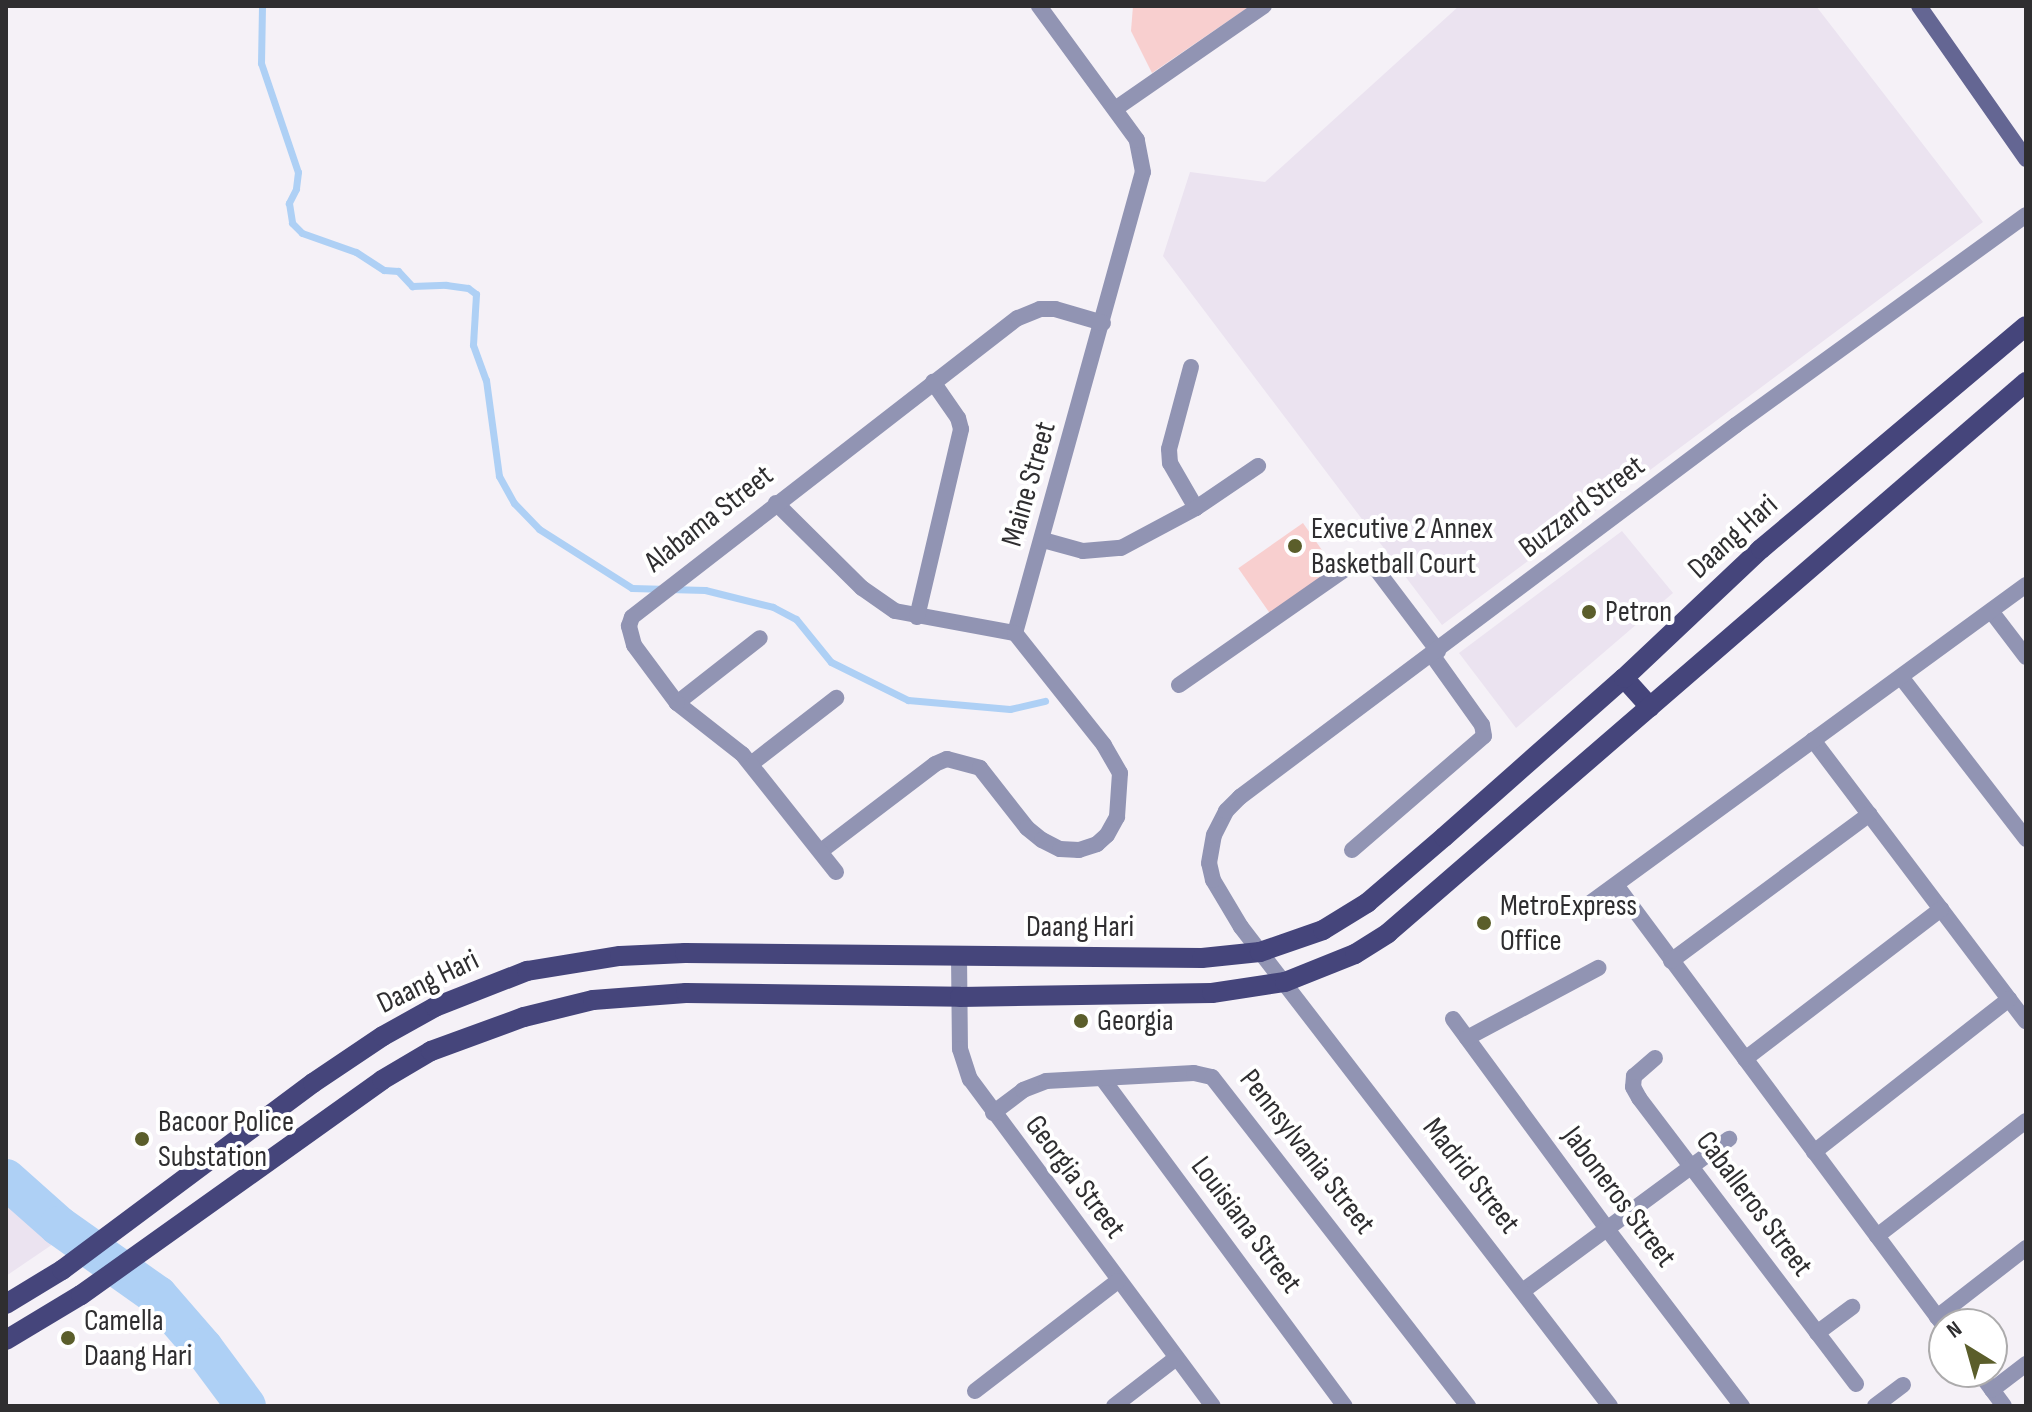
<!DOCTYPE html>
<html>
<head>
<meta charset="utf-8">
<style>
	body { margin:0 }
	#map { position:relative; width:2032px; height:1412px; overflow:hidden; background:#f5f1f7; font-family:"Sofia Sans Condensed",sans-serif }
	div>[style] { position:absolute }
	.built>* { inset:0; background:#ebe3f0 }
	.green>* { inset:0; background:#f8cfcf; transform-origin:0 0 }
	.stream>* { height:7px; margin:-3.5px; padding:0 3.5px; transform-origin:3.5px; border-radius:3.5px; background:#aed0f5 }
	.river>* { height:40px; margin:-20px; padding:0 20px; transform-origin:20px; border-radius:20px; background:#aed0f5 }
	.street>* { height:16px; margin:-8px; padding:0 8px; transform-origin:8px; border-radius:8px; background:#9194b3 }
	.secondary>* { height:16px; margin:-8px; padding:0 8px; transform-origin:8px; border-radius:8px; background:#646693 }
	.primary>* { height:20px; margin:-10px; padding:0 10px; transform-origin:10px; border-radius:10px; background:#45457b }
	.dots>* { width:22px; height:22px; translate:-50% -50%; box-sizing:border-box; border:4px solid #fff; border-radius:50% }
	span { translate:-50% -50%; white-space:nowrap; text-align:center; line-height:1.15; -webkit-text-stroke:8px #fff; paint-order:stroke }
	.street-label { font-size:30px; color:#2f2e30 }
	.poi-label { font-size:30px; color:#2f2e30 }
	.left { translate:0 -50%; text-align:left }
	.frame { position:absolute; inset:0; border:8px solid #2f2e30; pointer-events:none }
	.north { position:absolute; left:1928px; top:1308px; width:80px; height:80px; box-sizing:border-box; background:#fff; border:2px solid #acabac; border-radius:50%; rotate:323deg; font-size:22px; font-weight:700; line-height:32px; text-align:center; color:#2f2e30 }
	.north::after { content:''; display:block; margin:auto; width:28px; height:36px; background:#5b5e2b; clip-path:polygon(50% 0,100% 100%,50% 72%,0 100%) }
</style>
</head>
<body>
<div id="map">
	<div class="built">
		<i style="clip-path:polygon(1459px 6px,1816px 6px,1983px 222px,1442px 625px,1163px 256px,1190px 172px,1265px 182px)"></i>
		<i style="clip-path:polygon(1622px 531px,1673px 593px,1516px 728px,1459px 653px)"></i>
		<i style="clip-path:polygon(6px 1190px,37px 1216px,56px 1242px,6px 1276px)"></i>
	</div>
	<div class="green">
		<i style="clip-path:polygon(1133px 6px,1250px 6px,1152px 73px,1131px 31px)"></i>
		<i style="left:1303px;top:523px;width:55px;height:79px;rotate:55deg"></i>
	</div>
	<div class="stream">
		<i style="left:262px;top:6px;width:57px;rotate:91deg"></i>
		<i style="left:261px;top:63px;width:115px;rotate:71.3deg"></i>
		<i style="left:298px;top:172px;width:17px;rotate:97deg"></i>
		<i style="left:296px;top:189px;width:16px;rotate:117deg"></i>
		<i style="left:289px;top:203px;width:20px;rotate:81deg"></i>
		<i style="left:292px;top:223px;width:14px;rotate:45deg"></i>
		<i style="left:302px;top:233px;width:57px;rotate:19.4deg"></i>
		<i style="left:356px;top:252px;width:33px;rotate:33deg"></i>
		<i style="left:384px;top:270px;width:14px;rotate:4deg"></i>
		<i style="left:398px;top:271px;width:21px;rotate:47deg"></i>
		<i style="left:412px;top:286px;width:34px;rotate:-2deg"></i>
		<i style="left:446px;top:285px;width:22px;rotate:8deg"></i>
		<i style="left:468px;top:288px;width:10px;rotate:37deg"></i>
		<i style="left:476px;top:294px;width:51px;rotate:93.4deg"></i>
		<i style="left:473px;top:345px;width:37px;rotate:70deg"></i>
		<i style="left:486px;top:380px;width:97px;rotate:82.3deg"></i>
		<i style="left:499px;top:476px;width:31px;rotate:61deg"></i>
		<i style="left:514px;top:503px;width:36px;rotate:46deg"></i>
		<i style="left:539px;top:529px;width:110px;rotate:32.4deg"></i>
		<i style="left:632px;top:588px;width:73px;rotate:1.6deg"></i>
		<i style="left:705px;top:590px;width:70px;rotate:14deg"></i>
		<i style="left:773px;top:607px;width:26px;rotate:28deg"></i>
		<i style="left:796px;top:619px;width:55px;rotate:50.9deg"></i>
		<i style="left:831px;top:662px;width:86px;rotate:26.3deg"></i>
		<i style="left:908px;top:700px;width:102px;rotate:5deg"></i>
		<i style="left:1010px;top:709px;width:36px;rotate:-13deg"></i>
	</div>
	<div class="river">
		<i style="left:6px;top:1179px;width:71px;rotate:41.6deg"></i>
		<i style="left:59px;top:1226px;width:121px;rotate:35.3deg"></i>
		<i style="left:158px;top:1296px;width:69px;rotate:49.1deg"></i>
		<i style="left:203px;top:1348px;width:72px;rotate:53.4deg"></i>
	</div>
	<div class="street">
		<i style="left:1115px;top:109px;width:181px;rotate:-34.7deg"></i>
		<i style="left:1191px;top:367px;width:85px;rotate:105deg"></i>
		<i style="left:1169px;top:449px;width:14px;rotate:86deg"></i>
		<i style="left:1170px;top:463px;width:52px;rotate:60deg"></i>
		<i style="left:776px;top:503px;width:121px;rotate:44.7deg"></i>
		<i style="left:862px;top:588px;width:40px;rotate:34.9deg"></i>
		<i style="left:895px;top:611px;width:122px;rotate:10.4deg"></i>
		<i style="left:1043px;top:540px;width:41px;rotate:15.4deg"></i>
		<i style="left:1083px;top:551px;width:38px;rotate:-5deg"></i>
		<i style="left:1121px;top:548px;width:85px;rotate:-28.1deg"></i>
		<i style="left:1196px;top:508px;width:75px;rotate:-34.1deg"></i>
		<i style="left:1991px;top:611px;width:58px;rotate:52.7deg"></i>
		<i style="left:917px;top:617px;width:193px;rotate:-76.8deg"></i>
		<i style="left:961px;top:429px;width:11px;rotate:-105deg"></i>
		<i style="left:958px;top:418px;width:44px;rotate:-124.8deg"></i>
		<i style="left:1015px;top:633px;width:478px;rotate:-74.5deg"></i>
		<i style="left:1143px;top:172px;width:33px;rotate:-101deg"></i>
		<i style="left:1137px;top:140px;width:166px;rotate:-126.2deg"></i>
		<i style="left:1901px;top:677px;width:205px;rotate:52.3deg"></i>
		<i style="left:1179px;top:685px;width:213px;rotate:-34.9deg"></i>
		<i style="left:1354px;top:563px;width:15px;rotate:4deg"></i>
		<i style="left:1369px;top:564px;width:9px;rotate:36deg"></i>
		<i style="left:1376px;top:569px;width:103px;rotate:52.9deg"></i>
		<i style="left:677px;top:703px;width:105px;rotate:-38.1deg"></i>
		<i style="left:1813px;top:740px;width:353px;rotate:52.9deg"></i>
		<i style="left:751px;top:764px;width:108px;rotate:-37.8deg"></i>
		<i style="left:1352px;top:850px;width:174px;rotate:-40.8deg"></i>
		<i style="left:1484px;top:736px;width:11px;rotate:-100deg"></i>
		<i style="left:1482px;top:725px;width:86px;rotate:-125.5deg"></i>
		<i style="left:821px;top:851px;width:143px;rotate:-37.3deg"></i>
		<i style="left:935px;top:764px;width:13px;rotate:-23deg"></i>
		<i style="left:947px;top:759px;width:34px;rotate:15deg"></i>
		<i style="left:980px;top:768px;width:76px;rotate:51.9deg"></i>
		<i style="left:1027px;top:828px;width:19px;rotate:39deg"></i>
		<i style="left:1042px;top:840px;width:20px;rotate:27deg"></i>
		<i style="left:1060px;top:849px;width:19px;rotate:3deg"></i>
		<i style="left:1079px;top:850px;width:19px;rotate:-18deg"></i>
		<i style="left:1097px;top:844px;width:13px;rotate:-42deg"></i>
		<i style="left:1107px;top:835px;width:21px;rotate:-61deg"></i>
		<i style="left:1117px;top:817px;width:44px;rotate:-86.1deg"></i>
		<i style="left:1120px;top:773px;width:32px;rotate:-120deg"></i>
		<i style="left:1104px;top:745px;width:143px;rotate:-128.5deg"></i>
		<i style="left:836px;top:872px;width:151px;rotate:-128.5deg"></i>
		<i style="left:742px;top:754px;width:83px;rotate:-141.9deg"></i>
		<i style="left:677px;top:703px;width:72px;rotate:-126.6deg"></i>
		<i style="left:634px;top:645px;width:20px;rotate:-105deg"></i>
		<i style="left:629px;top:626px;width:9px;rotate:-72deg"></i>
		<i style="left:632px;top:617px;width:488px;rotate:-37.8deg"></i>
		<i style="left:1018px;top:318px;width:24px;rotate:-22deg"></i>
		<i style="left:1040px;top:309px;width:15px"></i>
		<i style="left:1055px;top:309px;width:50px;rotate:16.3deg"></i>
		<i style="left:1616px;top:885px;width:550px;rotate:53.36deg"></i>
		<i style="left:1582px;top:909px;width:550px;rotate:-36.12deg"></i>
		<i style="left:959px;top:956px;width:93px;rotate:89.4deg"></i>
		<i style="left:960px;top:1049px;width:32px;rotate:72deg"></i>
		<i style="left:970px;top:1079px;width:407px;rotate:53.4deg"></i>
		<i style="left:1671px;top:961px;width:247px;rotate:-36.5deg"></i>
		<i style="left:1453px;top:1019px;width:260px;rotate:53.7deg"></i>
		<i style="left:1607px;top:1229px;width:223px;rotate:52.7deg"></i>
		<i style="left:1467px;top:1038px;width:149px;rotate:-28.1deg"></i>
		<i style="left:1655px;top:1058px;width:28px;rotate:139deg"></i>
		<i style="left:1634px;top:1076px;width:11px;rotate:95deg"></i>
		<i style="left:1633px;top:1087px;width:13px;rotate:61deg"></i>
		<i style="left:1639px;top:1098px;width:359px;rotate:52.8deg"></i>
		<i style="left:1745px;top:1059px;width:247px;rotate:-37.4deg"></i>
		<i style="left:1102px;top:1078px;width:408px;rotate:53.5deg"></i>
		<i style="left:993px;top:1113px;width:38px;rotate:-37deg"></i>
		<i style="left:1023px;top:1090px;width:25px;rotate:-21deg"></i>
		<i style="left:1046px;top:1081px;width:148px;rotate:-3.1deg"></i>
		<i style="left:1194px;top:1073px;width:18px;rotate:13deg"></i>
		<i style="left:1212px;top:1077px;width:417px;rotate:52.1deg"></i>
		<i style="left:1814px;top:1152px;width:248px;rotate:-38.1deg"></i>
		<i style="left:1877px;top:1236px;width:188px;rotate:-37.7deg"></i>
		<i style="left:1524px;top:1290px;width:255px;rotate:-36.4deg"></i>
		<i style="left:1937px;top:1317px;width:113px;rotate:-37.8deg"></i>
		<i style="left:1817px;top:1333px;width:44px;rotate:-36.6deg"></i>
		<i style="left:1979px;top:1372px;width:42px;rotate:53.7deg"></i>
		<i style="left:1992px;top:1390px;width:43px;rotate:-37.4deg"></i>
		<i style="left:975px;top:1391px;width:180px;rotate:-37.6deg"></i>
		<i style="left:1114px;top:1406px;width:78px;rotate:-37.7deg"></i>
		<i style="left:1610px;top:1406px;width:605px;rotate:-127.61deg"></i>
		<i style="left:1241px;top:927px;width:55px;rotate:-120.8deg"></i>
		<i style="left:1213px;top:880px;width:17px;rotate:-103deg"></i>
		<i style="left:1209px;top:863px;width:28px;rotate:-80deg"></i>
		<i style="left:1214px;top:835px;width:27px;rotate:-63deg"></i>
		<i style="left:1226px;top:811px;width:20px;rotate:-45deg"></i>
		<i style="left:1240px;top:797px;width:620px;rotate:-36.87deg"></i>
		<i style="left:1736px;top:425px;width:358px;rotate:-35.9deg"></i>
		<i style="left:1875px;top:1406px;width:35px;rotate:-37deg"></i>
	</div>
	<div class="secondary">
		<i style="left:1919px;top:6px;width:187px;rotate:55deg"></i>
	</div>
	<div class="primary">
		<i style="left:1624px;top:678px;width:39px;rotate:48deg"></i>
		<i style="left:6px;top:1304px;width:66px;rotate:-31.3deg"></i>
		<i style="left:62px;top:1270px;width:313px;rotate:-36.7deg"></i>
		<i style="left:313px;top:1083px;width:84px;rotate:-33.9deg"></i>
		<i style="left:383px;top:1036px;width:60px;rotate:-29.1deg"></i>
		<i style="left:435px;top:1007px;width:99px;rotate:-21.4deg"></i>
		<i style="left:527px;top:971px;width:94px;rotate:-9.2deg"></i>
		<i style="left:620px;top:956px;width:65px;rotate:-2.6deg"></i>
		<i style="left:685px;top:953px;width:517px;rotate:0.55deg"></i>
		<i style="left:1202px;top:958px;width:58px;rotate:-5.9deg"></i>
		<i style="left:1260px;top:952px;width:67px;rotate:-19.2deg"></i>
		<i style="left:1323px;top:930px;width:52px;rotate:-31.5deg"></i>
		<i style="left:1367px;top:903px;width:101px;rotate:-40.6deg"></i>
		<i style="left:1444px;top:837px;width:240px;rotate:-41.5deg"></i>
		<i style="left:1624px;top:678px;width:188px;rotate:-43.3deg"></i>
		<i style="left:1761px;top:549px;width:346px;rotate:-40.1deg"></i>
		<i style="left:6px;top:1340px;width:87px;rotate:-31deg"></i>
		<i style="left:81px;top:1295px;width:370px;rotate:-35.5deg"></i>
		<i style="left:382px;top:1080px;width:57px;rotate:-30.6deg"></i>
		<i style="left:431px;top:1051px;width:99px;rotate:-20.1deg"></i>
		<i style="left:524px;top:1017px;width:71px;rotate:-13.8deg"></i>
		<i style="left:593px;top:1000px;width:93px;rotate:-4.3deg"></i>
		<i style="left:686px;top:993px;width:274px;rotate:0.8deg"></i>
		<i style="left:960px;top:997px;width:252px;rotate:-0.9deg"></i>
		<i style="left:1212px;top:993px;width:74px;rotate:-8.6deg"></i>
		<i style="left:1285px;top:982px;width:75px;rotate:-21.8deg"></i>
		<i style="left:1355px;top:954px;width:39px;rotate:-32deg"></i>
		<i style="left:1388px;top:933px;width:843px;rotate:-40.82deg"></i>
	</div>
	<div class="dots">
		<i style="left:1295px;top:546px;background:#5b5e2b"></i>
		<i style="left:1589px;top:612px;background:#5b5e2b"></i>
		<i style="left:1484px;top:923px;background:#5b5e2b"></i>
		<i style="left:1081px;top:1021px;background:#5b5e2b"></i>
		<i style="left:142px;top:1139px;background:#5b5e2b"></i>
		<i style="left:68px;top:1338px;background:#5b5e2b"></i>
	</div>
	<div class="street-label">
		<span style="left:1029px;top:484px;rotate:-74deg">Maine Street</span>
		<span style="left:1582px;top:507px;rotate:-37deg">Buzzard Street</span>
		<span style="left:709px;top:519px;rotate:-38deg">Alabama Street</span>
		<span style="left:1733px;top:537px;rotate:-42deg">Daang Hari</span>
		<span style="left:1080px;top:927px">Daang Hari</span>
		<span style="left:428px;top:982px;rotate:-26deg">Daang Hari</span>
		<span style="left:1307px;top:1152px;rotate:52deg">Pennsylvania Street</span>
		<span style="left:1471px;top:1176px;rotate:52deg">Madrid Street</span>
		<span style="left:1075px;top:1177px;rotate:53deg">Georgia Street</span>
		<span style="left:1619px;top:1197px;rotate:53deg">Jaboneros Street</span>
		<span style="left:1754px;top:1204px;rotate:53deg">Caballeros Street</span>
		<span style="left:1246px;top:1225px;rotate:53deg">Louisiana Street</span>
	</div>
	<div class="poi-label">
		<span class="left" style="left:1311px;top:546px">Executive 2 Annex<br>Basketball Court</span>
		<span class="left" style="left:1605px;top:612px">Petron</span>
		<span class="left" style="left:1500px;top:923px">MetroExpress<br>Office</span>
		<span class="left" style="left:1097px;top:1021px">Georgia</span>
		<span class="left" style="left:158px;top:1139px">Bacoor Police<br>Substation</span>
		<span class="left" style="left:84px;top:1338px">Camella<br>Daang Hari</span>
	</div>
	<div class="frame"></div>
	<div class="north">N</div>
</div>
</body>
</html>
